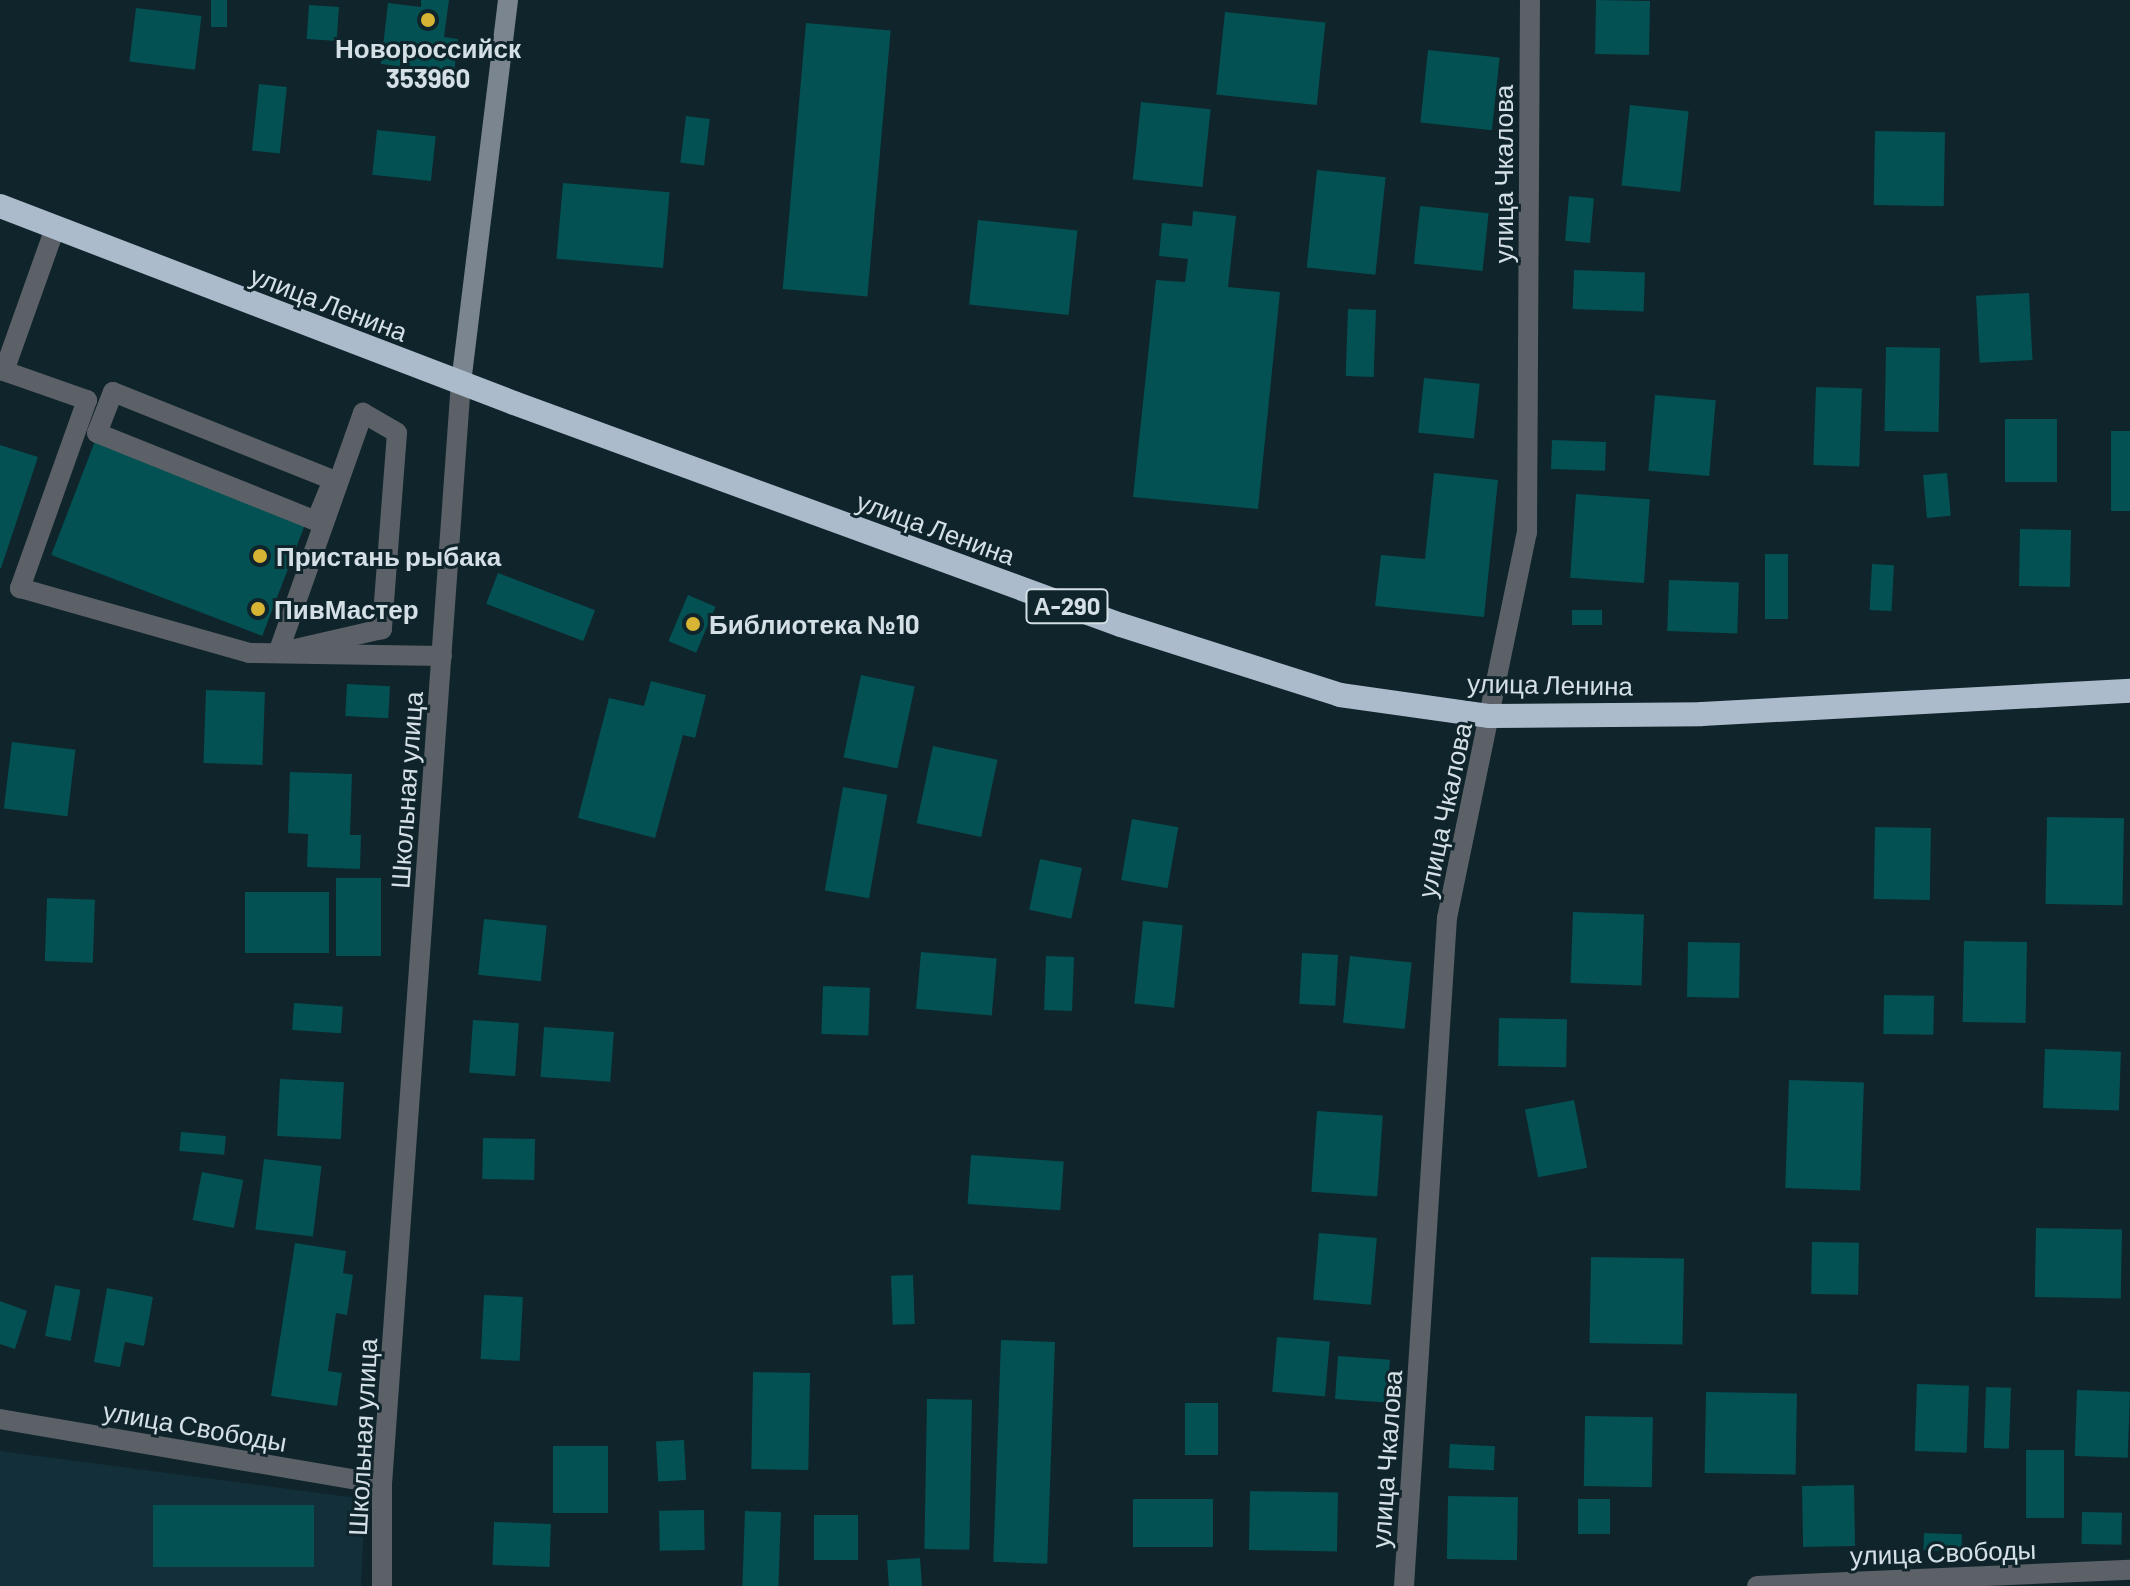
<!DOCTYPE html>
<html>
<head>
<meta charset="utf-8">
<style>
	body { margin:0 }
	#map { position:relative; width:2130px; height:1586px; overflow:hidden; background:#10242b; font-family:Barlow,sans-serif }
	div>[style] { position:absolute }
	.built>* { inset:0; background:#13303a }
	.building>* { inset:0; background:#035153; transform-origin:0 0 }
	.lane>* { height:20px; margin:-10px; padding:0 10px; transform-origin:10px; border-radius:10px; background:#5b6167 }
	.street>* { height:20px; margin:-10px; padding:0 10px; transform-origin:10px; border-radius:10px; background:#5b6167 }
	.secondary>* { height:20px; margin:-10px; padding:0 10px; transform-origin:10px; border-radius:10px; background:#7b8590 }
	.highway>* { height:24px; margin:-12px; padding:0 12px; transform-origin:12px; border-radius:12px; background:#acbbcb }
	.dots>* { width:22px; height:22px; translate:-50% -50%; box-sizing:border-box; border:4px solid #10242b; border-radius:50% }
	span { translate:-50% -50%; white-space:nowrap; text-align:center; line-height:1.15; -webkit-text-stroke:6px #10242b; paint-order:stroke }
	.shield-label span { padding:2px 6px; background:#10242b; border:2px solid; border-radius:6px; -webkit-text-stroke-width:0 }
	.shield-label { font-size:24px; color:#d4e0e5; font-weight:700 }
	.poi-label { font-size:26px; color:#d4e0e5; font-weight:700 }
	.left { translate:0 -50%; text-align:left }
	.street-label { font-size:26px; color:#d4e0e5 }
</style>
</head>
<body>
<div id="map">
	<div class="built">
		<i style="clip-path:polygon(0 1451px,365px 1499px,361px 1586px,0 1586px)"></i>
	</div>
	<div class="building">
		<i style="left:211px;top:0;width:16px;height:27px"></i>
		<i style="clip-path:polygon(421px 0,449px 0,444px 37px,458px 39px,454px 73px,381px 64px,388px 3px,421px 7px)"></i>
		<i style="left:1596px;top:0;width:54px;height:54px;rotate:1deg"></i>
		<i style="left:309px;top:5px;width:30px;height:34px;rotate:4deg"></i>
		<i style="left:136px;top:8px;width:66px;height:54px;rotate:7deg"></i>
		<i style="left:1225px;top:12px;width:101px;height:83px;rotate:6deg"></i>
		<i style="left:806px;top:23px;width:85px;height:267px;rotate:5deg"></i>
		<i style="left:1428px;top:50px;width:72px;height:73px;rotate:6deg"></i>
		<i style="left:259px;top:84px;width:28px;height:67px;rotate:6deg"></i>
		<i style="left:1141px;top:102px;width:70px;height:78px;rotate:6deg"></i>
		<i style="left:1630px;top:105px;width:59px;height:81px;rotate:6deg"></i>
		<i style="left:686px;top:116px;width:24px;height:47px;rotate:7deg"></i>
		<i style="left:377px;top:130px;width:59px;height:45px;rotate:6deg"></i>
		<i style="left:1875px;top:131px;width:70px;height:74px;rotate:1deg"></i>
		<i style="left:1317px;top:170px;width:69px;height:98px;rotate:6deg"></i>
		<i style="left:563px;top:183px;width:107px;height:76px;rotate:5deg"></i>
		<i style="left:1569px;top:196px;width:25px;height:45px;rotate:5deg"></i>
		<i style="left:1420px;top:206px;width:69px;height:58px;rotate:6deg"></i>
		<i style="clip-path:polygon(1193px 211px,1236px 216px,1228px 287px,1280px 292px,1258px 509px,1133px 497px,1156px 280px,1185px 282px,1188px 259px,1159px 256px,1162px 223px,1192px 226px)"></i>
		<i style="left:978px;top:220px;width:100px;height:85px;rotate:6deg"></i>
		<i style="left:1574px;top:270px;width:71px;height:39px;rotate:2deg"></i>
		<i style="left:2029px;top:293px;width:67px;height:53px;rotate:87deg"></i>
		<i style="left:1348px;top:309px;width:28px;height:67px;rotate:2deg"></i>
		<i style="left:1886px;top:347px;width:54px;height:84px;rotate:1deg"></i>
		<i style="left:1424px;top:378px;width:56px;height:55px;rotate:6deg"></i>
		<i style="left:1816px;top:387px;width:46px;height:78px;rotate:2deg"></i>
		<i style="left:1655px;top:395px;width:61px;height:76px;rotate:5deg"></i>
		<i style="left:2005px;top:419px;width:52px;height:63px"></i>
		<i style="left:2111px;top:431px;width:19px;height:80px"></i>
		<i style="left:1552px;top:440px;width:54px;height:29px;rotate:2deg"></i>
		<i style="left:95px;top:441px;width:226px;height:122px;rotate:21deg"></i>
		<i style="clip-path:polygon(0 445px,38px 457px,1px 568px,0 568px)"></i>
		<i style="clip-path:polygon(1434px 473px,1498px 480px,1484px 617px,1375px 606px,1381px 555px,1425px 559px)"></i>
		<i style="left:1947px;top:473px;width:43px;height:24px;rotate:85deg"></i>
		<i style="left:1576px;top:494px;width:74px;height:84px;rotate:4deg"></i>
		<i style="left:2020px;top:529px;width:51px;height:57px;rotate:1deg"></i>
		<i style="left:1765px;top:554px;width:23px;height:65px"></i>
		<i style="left:1872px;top:564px;width:22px;height:46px;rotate:3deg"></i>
		<i style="left:498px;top:573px;width:104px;height:33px;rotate:21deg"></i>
		<i style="left:1669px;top:580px;width:70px;height:51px;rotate:2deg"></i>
		<i style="left:688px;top:595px;width:30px;height:50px;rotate:23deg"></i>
		<i style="left:1572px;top:610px;width:30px;height:15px"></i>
		<i style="left:861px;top:675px;width:55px;height:84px;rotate:12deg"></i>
		<i style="clip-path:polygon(651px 681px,706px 695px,695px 738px,683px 735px,655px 838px,578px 818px,609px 698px,644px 706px)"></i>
		<i style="left:347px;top:684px;width:43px;height:32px;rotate:3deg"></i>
		<i style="left:206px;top:690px;width:59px;height:73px;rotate:2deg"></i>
		<i style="left:12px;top:742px;width:64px;height:67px;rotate:7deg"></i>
		<i style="left:933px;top:746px;width:66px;height:79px;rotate:12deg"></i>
		<i style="clip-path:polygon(290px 772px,352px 774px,350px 835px,361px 835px,360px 869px,307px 867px,308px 834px,288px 833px)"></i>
		<i style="left:843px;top:787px;width:45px;height:105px;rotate:10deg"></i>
		<i style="left:2047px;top:817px;width:77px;height:87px;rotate:1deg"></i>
		<i style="left:1132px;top:819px;width:47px;height:62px;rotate:10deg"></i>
		<i style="left:1875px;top:827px;width:56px;height:72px;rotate:1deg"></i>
		<i style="left:1040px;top:859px;width:43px;height:52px;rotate:12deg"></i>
		<i style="left:336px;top:878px;width:45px;height:78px"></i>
		<i style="left:329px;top:892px;width:61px;height:84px;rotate:90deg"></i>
		<i style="left:47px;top:898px;width:48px;height:63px;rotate:2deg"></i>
		<i style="left:1573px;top:912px;width:71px;height:71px;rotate:2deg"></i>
		<i style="left:484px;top:919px;width:63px;height:56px;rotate:6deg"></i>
		<i style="left:1143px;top:921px;width:40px;height:83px;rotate:6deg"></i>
		<i style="left:1964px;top:941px;width:63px;height:81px;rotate:1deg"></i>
		<i style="left:1688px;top:942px;width:52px;height:55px;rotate:1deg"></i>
		<i style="left:921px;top:952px;width:76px;height:57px;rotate:5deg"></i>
		<i style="left:1302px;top:953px;width:36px;height:51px;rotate:3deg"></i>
		<i style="left:1046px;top:956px;width:28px;height:54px;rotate:2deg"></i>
		<i style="left:1350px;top:956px;width:62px;height:67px;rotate:6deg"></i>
		<i style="left:823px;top:986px;width:47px;height:48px;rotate:2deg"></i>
		<i style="left:1884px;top:995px;width:50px;height:39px;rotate:1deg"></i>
		<i style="left:294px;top:1003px;width:49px;height:27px;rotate:4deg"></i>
		<i style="left:1499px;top:1018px;width:68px;height:48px;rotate:1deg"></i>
		<i style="left:473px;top:1020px;width:46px;height:53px;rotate:4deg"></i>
		<i style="left:544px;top:1027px;width:70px;height:50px;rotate:4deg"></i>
		<i style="left:2045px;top:1049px;width:76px;height:59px;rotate:2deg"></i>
		<i style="left:280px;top:1079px;width:64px;height:57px;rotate:3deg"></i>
		<i style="left:1789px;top:1080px;width:75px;height:108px;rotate:2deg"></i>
		<i style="left:1574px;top:1100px;width:69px;height:50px;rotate:79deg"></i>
		<i style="left:1317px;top:1111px;width:66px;height:81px;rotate:4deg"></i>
		<i style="left:181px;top:1132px;width:45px;height:19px;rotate:5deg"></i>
		<i style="left:483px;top:1138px;width:52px;height:41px;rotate:1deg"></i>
		<i style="left:971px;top:1155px;width:93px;height:49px;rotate:4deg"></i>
		<i style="left:264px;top:1159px;width:58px;height:71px;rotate:7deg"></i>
		<i style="left:202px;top:1172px;width:42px;height:49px;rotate:11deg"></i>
		<i style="left:2036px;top:1228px;width:86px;height:69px;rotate:1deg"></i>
		<i style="left:1319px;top:1233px;width:58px;height:67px;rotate:5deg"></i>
		<i style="left:1812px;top:1242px;width:47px;height:52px;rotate:1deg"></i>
		<i style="clip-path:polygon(295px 1243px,346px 1251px,343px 1273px,353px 1275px,347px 1315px,336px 1313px,328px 1371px,342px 1373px,337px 1406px,271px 1396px)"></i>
		<i style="left:1591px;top:1257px;width:93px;height:86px;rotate:1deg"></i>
		<i style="left:913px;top:1275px;width:49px;height:22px;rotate:88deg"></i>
		<i style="left:55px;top:1285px;width:26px;height:52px;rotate:11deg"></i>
		<i style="clip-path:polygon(107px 1288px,153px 1297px,144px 1346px,125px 1342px,120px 1367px,94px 1362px)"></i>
		<i style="left:484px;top:1295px;width:39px;height:64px;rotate:3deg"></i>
		<i style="clip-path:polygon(0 1301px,27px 1311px,15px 1349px,0 1344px)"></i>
		<i style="left:1277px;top:1337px;width:53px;height:55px;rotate:5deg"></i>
		<i style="left:1001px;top:1340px;width:54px;height:222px;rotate:2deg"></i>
		<i style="left:1338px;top:1356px;width:52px;height:43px;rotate:4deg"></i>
		<i style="left:753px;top:1372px;width:57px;height:97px;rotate:1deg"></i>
		<i style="left:1917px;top:1384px;width:52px;height:67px;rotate:2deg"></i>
		<i style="left:1986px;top:1387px;width:25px;height:61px;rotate:2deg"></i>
		<i style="left:2077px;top:1390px;width:53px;height:66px;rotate:2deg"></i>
		<i style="left:1706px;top:1392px;width:91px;height:81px;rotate:1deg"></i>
		<i style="left:927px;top:1399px;width:45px;height:150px;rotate:1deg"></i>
		<i style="left:1218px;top:1403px;width:52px;height:33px;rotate:90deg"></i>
		<i style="left:1585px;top:1416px;width:68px;height:70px;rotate:1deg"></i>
		<i style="left:684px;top:1440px;width:40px;height:28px;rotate:87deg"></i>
		<i style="left:1450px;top:1444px;width:45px;height:24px;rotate:3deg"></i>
		<i style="left:553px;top:1446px;width:55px;height:67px"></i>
		<i style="left:2026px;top:1450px;width:38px;height:68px"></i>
		<i style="left:1854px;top:1485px;width:61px;height:52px;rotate:89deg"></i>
		<i style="left:1250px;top:1491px;width:88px;height:59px;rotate:1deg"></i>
		<i style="left:1448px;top:1496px;width:70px;height:63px;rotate:1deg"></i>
		<i style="left:1133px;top:1499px;width:80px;height:48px"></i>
		<i style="left:1578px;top:1499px;width:32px;height:35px"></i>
		<i style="left:314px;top:1505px;width:62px;height:161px;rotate:90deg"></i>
		<i style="left:704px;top:1510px;width:40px;height:45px;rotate:89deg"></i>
		<i style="left:745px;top:1511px;width:36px;height:75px;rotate:2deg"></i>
		<i style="left:2082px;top:1512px;width:40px;height:32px;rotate:1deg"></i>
		<i style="left:858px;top:1515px;width:45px;height:44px;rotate:90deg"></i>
		<i style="left:494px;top:1522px;width:57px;height:43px;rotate:2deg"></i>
		<i style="left:1924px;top:1533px;width:38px;height:17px;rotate:2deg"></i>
		<i style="left:920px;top:1558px;width:28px;height:33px;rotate:86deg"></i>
	</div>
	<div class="lane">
		<i style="left:55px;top:228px;width:152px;rotate:109.6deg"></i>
		<i style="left:4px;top:371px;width:88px;rotate:19.3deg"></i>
		<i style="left:87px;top:400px;width:200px;rotate:109.6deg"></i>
		<i style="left:20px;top:588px;width:238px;rotate:15.8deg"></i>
		<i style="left:249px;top:653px;width:193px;rotate:0.9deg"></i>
	</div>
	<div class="street">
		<i style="left:113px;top:392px;width:237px;rotate:21.8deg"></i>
		<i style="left:333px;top:480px;width:44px;rotate:112.5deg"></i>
		<i style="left:316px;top:521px;width:236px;rotate:-158.1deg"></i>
		<i style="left:97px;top:433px;width:44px;rotate:-68.7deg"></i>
		<i style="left:363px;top:413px;width:39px;rotate:30deg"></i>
		<i style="left:397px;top:433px;width:197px;rotate:94.4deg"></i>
		<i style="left:382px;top:629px;width:107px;rotate:167deg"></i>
		<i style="left:278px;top:653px;width:255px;rotate:-70.5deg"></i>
		<i style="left:0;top:1419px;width:387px;rotate:9.7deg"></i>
		<i style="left:382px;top:1586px;width:102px;rotate:-90deg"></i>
		<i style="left:382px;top:1484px;width:1104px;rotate:-85.9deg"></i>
		<i style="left:1404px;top:1586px;width:669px;rotate:-86.32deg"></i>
		<i style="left:1447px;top:918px;width:393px;rotate:-78.3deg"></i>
		<i style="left:1527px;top:533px;width:533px;rotate:-89.68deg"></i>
		<i style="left:1757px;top:1586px;width:373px;rotate:-2.5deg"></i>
	</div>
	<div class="secondary">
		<i style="left:461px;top:383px;width:386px;rotate:-83deg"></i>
	</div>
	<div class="highway">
		<i style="left:0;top:206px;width:550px;rotate:20.97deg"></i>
		<i style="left:514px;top:403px;width:646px;rotate:20.09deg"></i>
		<i style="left:1121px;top:625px;width:230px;rotate:17.7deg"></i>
		<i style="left:1340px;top:695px;width:151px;rotate:8deg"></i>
		<i style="left:1490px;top:716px;width:212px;rotate:-0.5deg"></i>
		<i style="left:1702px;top:714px;width:429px;rotate:-3.1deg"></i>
	</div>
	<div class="dots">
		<i style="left:428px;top:20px;background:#d7b434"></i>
		<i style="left:260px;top:556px;background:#d7b434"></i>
		<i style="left:258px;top:609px;background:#d7b434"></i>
		<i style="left:693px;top:624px;background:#d7b434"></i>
	</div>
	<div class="shield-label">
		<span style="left:1067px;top:606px">А-290</span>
	</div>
	<div class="poi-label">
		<span style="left:428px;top:63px">Новороссийск<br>353960</span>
		<span class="left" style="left:276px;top:556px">Пристань рыбака</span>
		<span class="left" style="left:274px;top:609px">ПивМастер</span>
		<span class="left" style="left:709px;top:624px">Библиотека №10</span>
	</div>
	<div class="street-label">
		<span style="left:1503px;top:174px;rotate:-90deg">улица Чкалова</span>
		<span style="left:329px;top:303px;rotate:21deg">улица Ленина</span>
		<span style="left:936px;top:528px;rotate:20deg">улица Ленина</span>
		<span style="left:1550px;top:684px;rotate:1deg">улица Ленина</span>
		<span style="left:406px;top:790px;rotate:-86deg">Школьная улица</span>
		<span style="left:1444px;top:810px;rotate:-78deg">улица Чкалова</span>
		<span style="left:195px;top:1426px;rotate:10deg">улица Свободы</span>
		<span style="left:362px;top:1437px;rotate:-87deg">Школьная улица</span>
		<span style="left:1386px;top:1459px;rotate:-86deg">улица Чкалова</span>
		<span style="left:1943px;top:1552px;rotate:-2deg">улица Свободы</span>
	</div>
</div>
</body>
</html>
